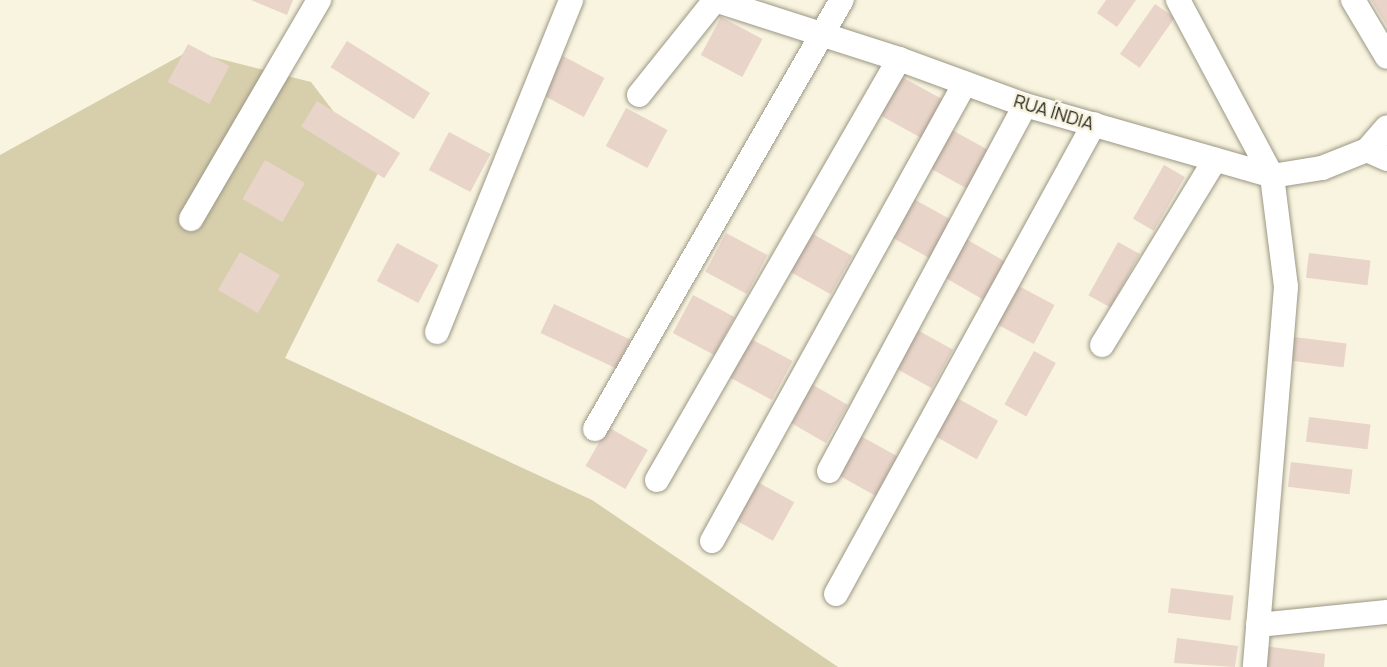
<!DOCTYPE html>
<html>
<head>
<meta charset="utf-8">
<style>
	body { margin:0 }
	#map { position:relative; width:1387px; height:667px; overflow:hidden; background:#f8f4df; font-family:Manrope,sans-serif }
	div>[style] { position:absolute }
	.green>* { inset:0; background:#d7ceac }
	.building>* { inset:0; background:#e9d4ca; transform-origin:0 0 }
	.roads { filter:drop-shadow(0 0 2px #9b9784) drop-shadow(0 0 2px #9b9784) }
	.minor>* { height:24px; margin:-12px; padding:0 12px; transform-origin:12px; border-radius:12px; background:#fff }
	span { translate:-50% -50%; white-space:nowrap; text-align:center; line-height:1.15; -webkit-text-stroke:5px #f8f4df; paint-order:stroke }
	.street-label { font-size:18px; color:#26241d }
</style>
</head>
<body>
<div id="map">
	<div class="green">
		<i style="clip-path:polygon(189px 51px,311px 82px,379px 171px,285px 358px,592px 500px,838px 667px,0 667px,0 155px)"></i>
	</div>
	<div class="building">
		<i style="clip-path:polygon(251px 0,293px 0,287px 15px)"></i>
		<i style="clip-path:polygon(1106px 0,1136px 0,1117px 27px,1097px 13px)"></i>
		<i style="clip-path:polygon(1371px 0,1387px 0,1387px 26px)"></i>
		<i style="left:1155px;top:4px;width:24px;height:61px;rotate:35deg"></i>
		<i style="left:721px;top:17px;width:47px;height:43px;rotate:28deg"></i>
		<i style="left:347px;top:41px;width:98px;height:31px;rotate:32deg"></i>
		<i style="left:188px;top:44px;width:47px;height:43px;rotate:28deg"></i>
		<i style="left:563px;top:56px;width:47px;height:44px;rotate:28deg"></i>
		<i style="left:902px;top:77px;width:47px;height:44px;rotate:29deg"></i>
		<i style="left:317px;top:101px;width:98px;height:30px;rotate:32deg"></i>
		<i style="left:626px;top:108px;width:47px;height:43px;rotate:28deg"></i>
		<i style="left:952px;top:130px;width:46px;height:44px;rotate:29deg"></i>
		<i style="left:449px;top:132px;width:47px;height:43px;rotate:28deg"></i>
		<i style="left:265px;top:160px;width:46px;height:45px;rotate:30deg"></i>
		<i style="left:1164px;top:165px;width:24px;height:62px;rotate:30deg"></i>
		<i style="left:910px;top:197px;width:47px;height:44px;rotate:29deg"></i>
		<i style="left:726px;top:233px;width:47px;height:44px;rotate:28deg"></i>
		<i style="left:811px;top:233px;width:47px;height:44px;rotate:29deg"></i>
		<i style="left:966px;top:239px;width:46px;height:44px;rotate:30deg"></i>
		<i style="left:1118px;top:242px;width:25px;height:61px;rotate:29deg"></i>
		<i style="left:397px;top:243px;width:47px;height:43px;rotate:28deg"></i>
		<i style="left:240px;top:252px;width:46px;height:44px;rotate:30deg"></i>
		<i style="left:1309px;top:253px;width:62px;height:25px;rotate:7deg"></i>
		<i style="left:1013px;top:283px;width:47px;height:44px;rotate:28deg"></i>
		<i style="left:693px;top:295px;width:47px;height:43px;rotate:28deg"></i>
		<i style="left:554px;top:304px;width:84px;height:32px;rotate:25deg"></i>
		<i style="left:912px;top:327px;width:47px;height:44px;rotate:29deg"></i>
		<i style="left:1286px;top:336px;width:61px;height:24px;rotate:7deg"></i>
		<i style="left:751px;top:339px;width:47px;height:44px;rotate:28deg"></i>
		<i style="left:1034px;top:351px;width:25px;height:61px;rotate:29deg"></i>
		<i style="left:808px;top:382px;width:46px;height:44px;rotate:30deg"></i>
		<i style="left:957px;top:398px;width:47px;height:44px;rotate:29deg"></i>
		<i style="left:1309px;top:417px;width:62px;height:25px;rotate:7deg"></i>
		<i style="left:608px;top:427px;width:46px;height:45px;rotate:30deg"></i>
		<i style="left:857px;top:434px;width:46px;height:45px;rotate:29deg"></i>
		<i style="left:1291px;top:462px;width:62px;height:25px;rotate:7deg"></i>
		<i style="left:754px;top:480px;width:46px;height:44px;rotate:29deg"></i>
		<i style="left:1171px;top:588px;width:63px;height:25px;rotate:7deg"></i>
		<i style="clip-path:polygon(1177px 638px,1238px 646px,1235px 667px,1174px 663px)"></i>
		<i style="clip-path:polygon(1264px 646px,1325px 654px,1324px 667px,1262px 667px)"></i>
	</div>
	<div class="roads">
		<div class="minor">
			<i style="left:1178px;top:0;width:200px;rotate:61.9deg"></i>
			<i style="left:1272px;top:176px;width:112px;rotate:82.8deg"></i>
			<i style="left:1286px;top:287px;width:381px;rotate:94.7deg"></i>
			<i style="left:1353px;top:0;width:66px;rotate:59.2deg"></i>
			<i style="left:639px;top:95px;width:122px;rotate:-51.3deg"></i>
			<i style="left:715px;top:0;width:193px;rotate:17.8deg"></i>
			<i style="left:899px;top:59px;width:134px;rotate:20.1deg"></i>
			<i style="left:1025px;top:105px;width:257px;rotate:16deg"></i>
			<i style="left:1272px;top:176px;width:51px;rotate:-9.1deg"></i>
			<i style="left:1322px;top:168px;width:48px;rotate:-21.8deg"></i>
			<i style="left:1367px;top:150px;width:30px;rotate:-49deg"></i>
			<i style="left:1367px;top:150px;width:22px;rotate:24deg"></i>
			<i style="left:191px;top:219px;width:254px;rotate:-59.7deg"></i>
			<i style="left:437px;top:332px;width:358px;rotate:-68deg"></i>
			<i style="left:1102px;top:345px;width:217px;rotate:-58.6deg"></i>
			<i style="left:595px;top:429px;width:495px;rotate:-60.1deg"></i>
			<i style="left:829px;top:471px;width:415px;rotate:-61.8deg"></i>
			<i style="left:657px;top:480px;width:486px;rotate:-60.1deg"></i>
			<i style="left:712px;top:541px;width:523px;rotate:-61.08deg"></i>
			<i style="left:836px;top:594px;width:536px;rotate:-61.24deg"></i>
			<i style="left:1258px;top:625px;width:130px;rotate:-5.8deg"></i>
		</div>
	</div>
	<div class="street-label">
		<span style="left:1054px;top:112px;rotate:17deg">RUA ÍNDIA</span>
	</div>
</div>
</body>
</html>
